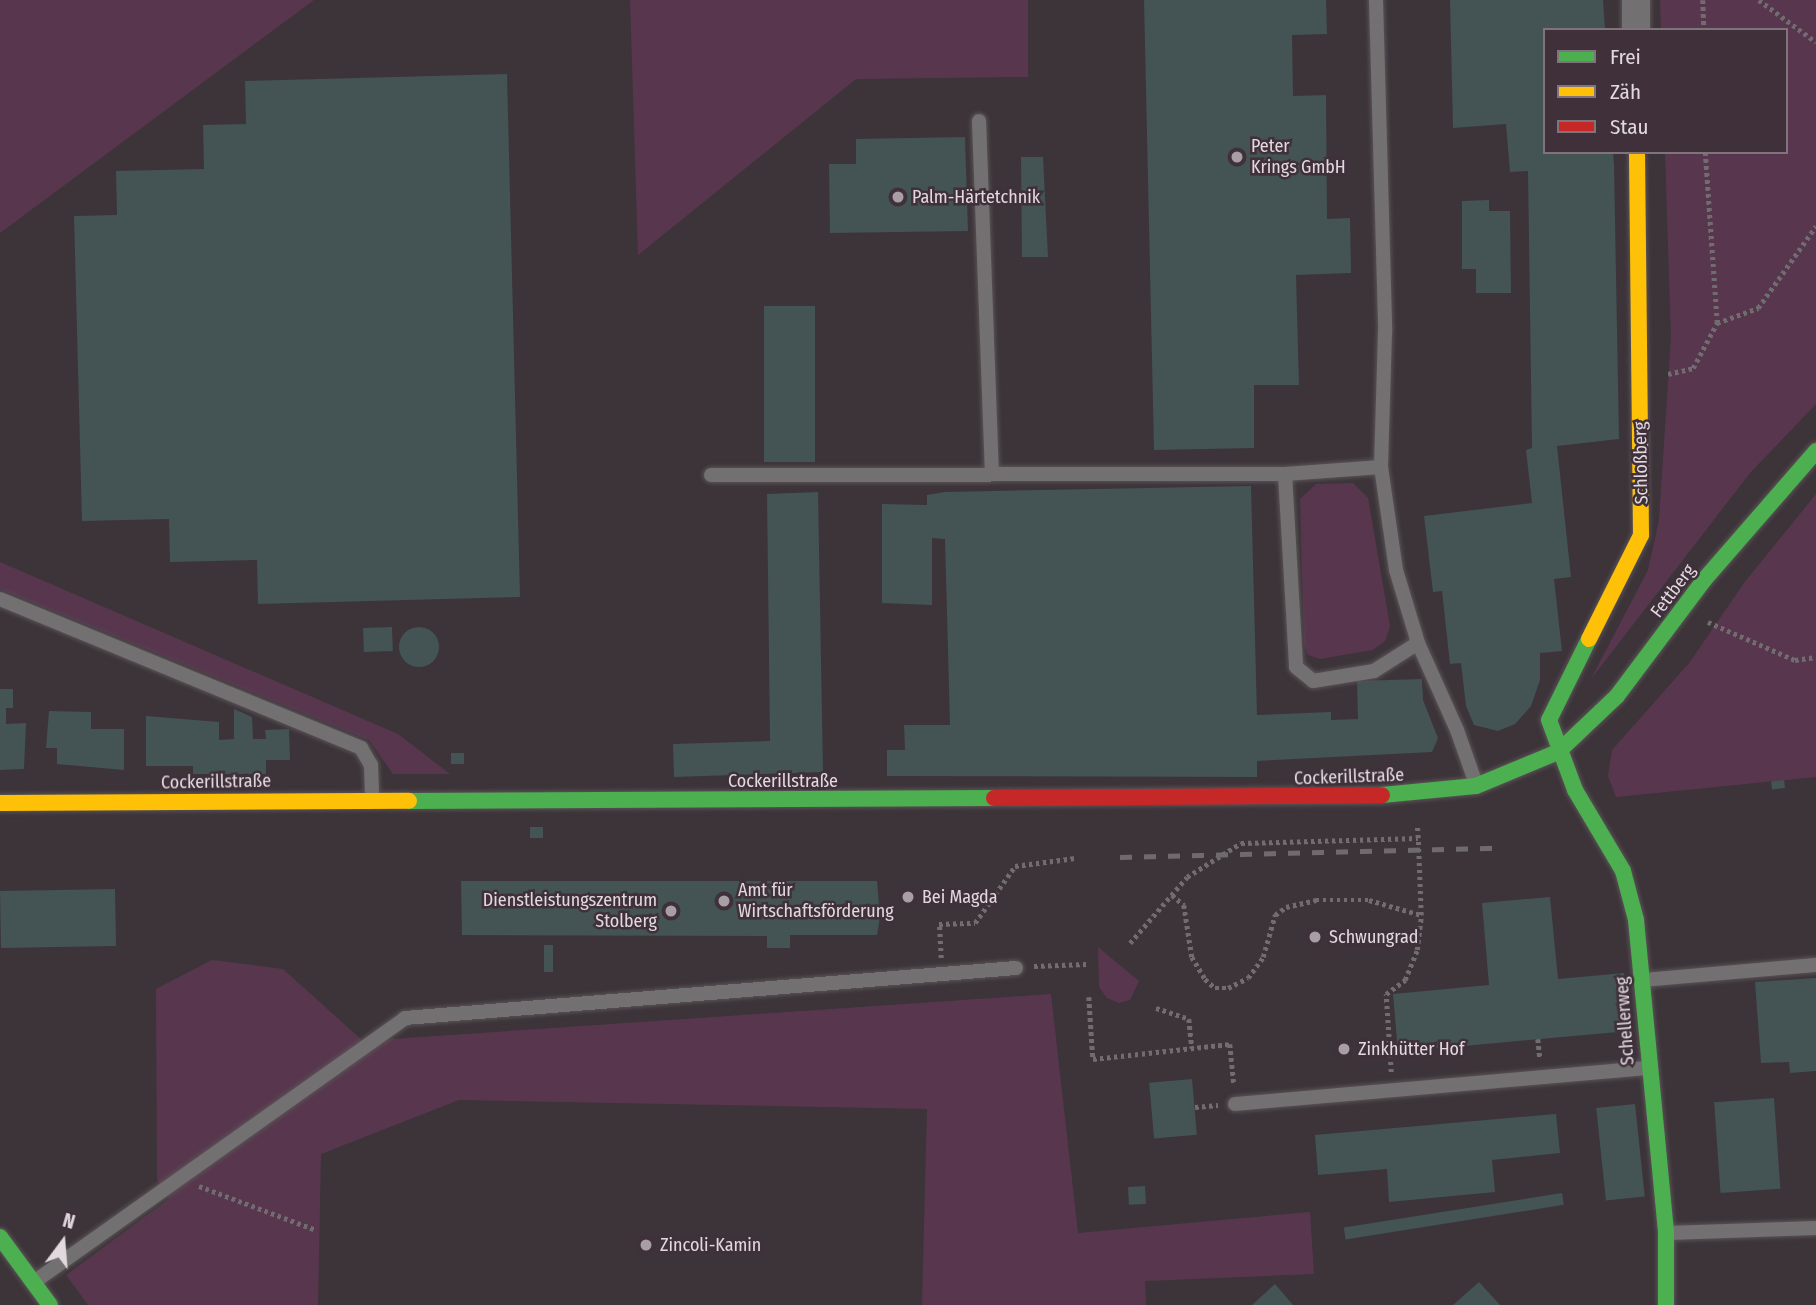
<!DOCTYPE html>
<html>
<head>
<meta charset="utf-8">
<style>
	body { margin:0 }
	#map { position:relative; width:1816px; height:1305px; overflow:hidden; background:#3c3439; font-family:"Fira Sans Condensed",sans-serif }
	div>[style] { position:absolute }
	.green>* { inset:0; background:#58374e }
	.building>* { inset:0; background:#445354; transform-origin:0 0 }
	.round { border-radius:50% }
	.path>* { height:4.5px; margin-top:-2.25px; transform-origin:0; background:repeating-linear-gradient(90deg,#716c6f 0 3.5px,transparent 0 7px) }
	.roads { filter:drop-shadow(0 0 2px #595356) drop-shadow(0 0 2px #595356) }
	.lane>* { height:14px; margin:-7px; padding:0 7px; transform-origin:7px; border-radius:7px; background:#737072 }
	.street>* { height:28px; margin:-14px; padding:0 14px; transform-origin:14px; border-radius:14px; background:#737072 }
	.fast>* { height:16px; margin:-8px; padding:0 8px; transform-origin:8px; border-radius:8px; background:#4caf50 }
	.slow>* { height:16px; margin:-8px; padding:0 8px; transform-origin:8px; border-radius:8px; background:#ffc107 }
	.jam>* { height:16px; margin:-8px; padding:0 8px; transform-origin:8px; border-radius:8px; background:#c62828 }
	.rail>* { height:5px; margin-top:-2.5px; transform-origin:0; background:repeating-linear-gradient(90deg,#6f6a6d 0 12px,transparent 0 24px) }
	.dots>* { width:19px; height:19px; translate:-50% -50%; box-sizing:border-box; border:4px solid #3f303a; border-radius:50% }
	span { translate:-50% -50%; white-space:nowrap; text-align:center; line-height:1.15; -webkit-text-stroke:5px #3f303a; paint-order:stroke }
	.poi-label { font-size:18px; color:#e2d9df }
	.left { translate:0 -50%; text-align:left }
	.right { translate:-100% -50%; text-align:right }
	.street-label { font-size:18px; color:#e2d9df }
	.legend { position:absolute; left:1543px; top:28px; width:245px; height:126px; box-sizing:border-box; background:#3f303a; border:2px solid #80747c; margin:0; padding:9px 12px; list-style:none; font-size:21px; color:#e2d9df }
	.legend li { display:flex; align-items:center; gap:14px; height:35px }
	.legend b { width:35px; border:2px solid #80747c }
	.north { position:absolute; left:28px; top:1207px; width:70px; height:70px; -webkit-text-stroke:5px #3f303a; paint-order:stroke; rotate:16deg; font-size:19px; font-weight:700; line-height:28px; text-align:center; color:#e2d9df }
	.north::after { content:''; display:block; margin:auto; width:24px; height:32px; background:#e2d9df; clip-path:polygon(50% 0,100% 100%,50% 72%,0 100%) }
</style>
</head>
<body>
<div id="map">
	<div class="green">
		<i style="clip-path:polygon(0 0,314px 0,0 233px)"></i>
		<i style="clip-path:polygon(630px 0,1028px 0,1028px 77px,856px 79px,638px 255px)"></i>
		<i style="clip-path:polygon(1660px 0,1816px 0,1816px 404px,1750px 473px,1591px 679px,1648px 570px,1659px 520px,1671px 337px,1665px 152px,1786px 152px,1786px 30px,1661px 30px)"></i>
		<i style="clip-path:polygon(1353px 483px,1368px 498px,1390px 626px,1385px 641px,1373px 650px,1320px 659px,1308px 655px,1304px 645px,1300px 499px,1316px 484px)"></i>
		<i style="clip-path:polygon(1816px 494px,1816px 777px,1616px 797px,1608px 776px,1612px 750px,1690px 662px,1744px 583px)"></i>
		<i style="clip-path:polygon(0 562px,398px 734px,450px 774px,393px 774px,369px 740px,0 589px)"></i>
		<i style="clip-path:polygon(1098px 947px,1139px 981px,1130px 1000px,1119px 1003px,1107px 998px,1099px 987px)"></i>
		<i style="clip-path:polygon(212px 960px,283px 969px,363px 1041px,1051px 994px,1078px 1233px,1310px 1212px,1314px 1274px,1145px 1281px,1146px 1305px,922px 1305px,927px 1109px,459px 1100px,321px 1154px,318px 1305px,88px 1305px,66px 1275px,169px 1199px,157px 1179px,156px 989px)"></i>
	</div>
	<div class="building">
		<i style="clip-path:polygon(1144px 0,1326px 0,1327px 34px,1292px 35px,1293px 96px,1326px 95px,1327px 219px,1350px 218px,1351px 273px,1296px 275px,1299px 385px,1254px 385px,1254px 448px,1154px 450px)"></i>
		<i style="clip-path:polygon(1450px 0,1603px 0,1605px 30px,1545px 30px,1545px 152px,1613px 152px,1614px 165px,1619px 439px,1557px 446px,1571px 577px,1554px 579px,1562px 651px,1540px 653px,1540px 680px,1531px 706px,1515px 724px,1498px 731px,1474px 725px,1466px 706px,1461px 663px,1450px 664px,1442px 591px,1433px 592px,1424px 516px,1532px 503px,1526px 450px,1532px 448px,1528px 171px,1510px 172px,1506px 124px,1453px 128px)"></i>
		<i style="clip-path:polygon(507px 74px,520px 597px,258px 604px,257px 560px,170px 562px,169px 519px,82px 521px,74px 216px,117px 215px,116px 171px,204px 169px,203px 125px,246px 124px,245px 81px)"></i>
		<i style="clip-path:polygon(965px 137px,968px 231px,830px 233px,829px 164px,856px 164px,856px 139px)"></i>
		<i style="clip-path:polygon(1021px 157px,1043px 157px,1048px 257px,1022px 257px)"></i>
		<i style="clip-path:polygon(1489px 200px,1489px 211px,1510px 211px,1511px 293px,1476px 293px,1476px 269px,1462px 269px,1462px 201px)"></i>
		<i style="left:764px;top:306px;width:51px;height:156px"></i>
		<i style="clip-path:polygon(1251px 486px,1257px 715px,1331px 712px,1331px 720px,1358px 719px,1357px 681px,1422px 679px,1423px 700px,1438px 738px,1432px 752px,1257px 761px,1257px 777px,887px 776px,887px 750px,905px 750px,904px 725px,950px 725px,945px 539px,932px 538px,932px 605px,882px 603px,882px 504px,927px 505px,927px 495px,945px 492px)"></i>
		<i style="clip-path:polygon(818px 492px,823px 772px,674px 777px,673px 744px,770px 741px,767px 494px)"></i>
		<i style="left:392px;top:627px;width:24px;height:29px;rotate:88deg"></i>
		<i class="round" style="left:399px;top:627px;width:40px;height:40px"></i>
		<i style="clip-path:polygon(0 689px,13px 689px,13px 708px,6px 708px,6px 724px,26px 723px,24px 769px,0 770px)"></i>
		<i style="clip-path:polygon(234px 709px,252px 717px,253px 739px,266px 739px,265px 730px,289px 729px,290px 760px,266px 760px,266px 774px,193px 774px,193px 766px,146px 766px,146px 716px,219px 722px,219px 740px,234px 739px)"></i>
		<i style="clip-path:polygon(49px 711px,91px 712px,91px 729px,124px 729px,124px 770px,57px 764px,57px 748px,46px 748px)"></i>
		<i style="left:451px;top:753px;width:13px;height:11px"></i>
		<i style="left:1784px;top:780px;width:8px;height:13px;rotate:83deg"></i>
		<i style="left:543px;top:827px;width:11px;height:13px;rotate:90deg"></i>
		<i style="clip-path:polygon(461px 881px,877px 881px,880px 917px,877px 935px,790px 935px,790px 948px,767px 948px,767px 936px,462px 935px)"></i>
		<i style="left:115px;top:889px;width:57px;height:115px;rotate:89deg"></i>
		<i style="clip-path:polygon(1550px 897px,1558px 979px,1624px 973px,1629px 1031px,1398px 1052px,1393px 994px,1489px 985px,1482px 903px)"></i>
		<i style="left:544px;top:945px;width:9px;height:27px"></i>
		<i style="clip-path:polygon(1816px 978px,1816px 1071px,1790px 1073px,1789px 1062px,1761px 1063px,1755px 982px)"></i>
		<i style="left:1192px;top:1079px;width:56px;height:43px;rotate:85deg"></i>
		<i style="left:1774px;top:1098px;width:91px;height:60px;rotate:86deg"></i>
		<i style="left:1635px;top:1104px;width:93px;height:39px;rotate:84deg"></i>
		<i style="clip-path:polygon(1556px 1114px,1560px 1153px,1492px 1160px,1495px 1192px,1389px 1202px,1387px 1169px,1318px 1175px,1315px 1135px)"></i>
		<i style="left:1145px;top:1186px;width:18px;height:17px;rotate:87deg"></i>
		<i style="left:1562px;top:1193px;width:12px;height:221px;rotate:81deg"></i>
		<i style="clip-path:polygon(1479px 1282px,1500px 1305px,1453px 1305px)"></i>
		<i style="clip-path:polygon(1275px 1284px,1293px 1305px,1252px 1305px)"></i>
	</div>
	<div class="path">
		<i style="left:1703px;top:0;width:30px;rotate:88deg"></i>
		<i style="left:1759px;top:0;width:71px;rotate:36.4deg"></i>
		<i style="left:1717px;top:323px;width:44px;rotate:-20.1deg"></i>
		<i style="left:1758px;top:308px;width:100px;rotate:-54.7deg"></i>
		<i style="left:1668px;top:374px;width:26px;rotate:-13deg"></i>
		<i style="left:1693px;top:368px;width:51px;rotate:-61.9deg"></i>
		<i style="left:1717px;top:323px;width:171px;rotate:-94deg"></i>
		<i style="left:1708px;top:622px;width:95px;rotate:23.6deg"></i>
		<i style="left:1795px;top:660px;width:21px;rotate:-8deg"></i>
		<i style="left:1172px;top:895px;width:16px;rotate:40deg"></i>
		<i style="left:1184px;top:905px;width:53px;rotate:81.3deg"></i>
		<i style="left:1192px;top:957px;width:26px;rotate:59deg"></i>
		<i style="left:1205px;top:979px;width:13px;rotate:42deg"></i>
		<i style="left:1215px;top:988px;width:13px"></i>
		<i style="left:1228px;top:988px;width:22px;rotate:-27deg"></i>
		<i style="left:1248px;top:978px;width:26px;rotate:-54deg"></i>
		<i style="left:1263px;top:957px;width:44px;rotate:-74.1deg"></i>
		<i style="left:1275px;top:915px;width:14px;rotate:-36deg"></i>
		<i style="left:1286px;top:907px;width:31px;rotate:-13deg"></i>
		<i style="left:1316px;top:900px;width:53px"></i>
		<i style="left:1369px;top:900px;width:54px;rotate:16.1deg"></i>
		<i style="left:1421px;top:915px;width:77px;rotate:-92.2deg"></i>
		<i style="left:1130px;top:943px;width:87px;rotate:-49.2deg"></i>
		<i style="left:1187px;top:877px;width:64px;rotate:-32.2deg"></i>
		<i style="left:1241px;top:843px;width:177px;rotate:-1.6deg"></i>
		<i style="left:1418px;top:838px;width:14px;rotate:-94deg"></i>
		<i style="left:941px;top:958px;width:34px;rotate:-93deg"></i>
		<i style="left:939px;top:924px;width:36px;rotate:-2deg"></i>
		<i style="left:975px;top:923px;width:70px;rotate:-54.9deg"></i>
		<i style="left:1015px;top:866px;width:61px;rotate:-7.6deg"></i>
		<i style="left:1034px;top:966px;width:52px;rotate:-2.2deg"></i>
		<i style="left:1089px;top:997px;width:62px;rotate:86.3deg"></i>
		<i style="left:1093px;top:1059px;width:138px;rotate:-6.2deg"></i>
		<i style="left:1230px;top:1044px;width:41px;rotate:84.4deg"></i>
		<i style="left:1156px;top:1008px;width:35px;rotate:18deg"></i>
		<i style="left:1189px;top:1019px;width:29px;rotate:84deg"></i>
		<i style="left:1538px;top:1039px;width:20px;rotate:84deg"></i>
		<i style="left:1391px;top:1072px;width:78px;rotate:-93.7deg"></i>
		<i style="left:1386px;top:994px;width:24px;rotate:-36deg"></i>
		<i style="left:1405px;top:980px;width:32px;rotate:-68deg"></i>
		<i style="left:1417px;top:950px;width:35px;rotate:-83deg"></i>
		<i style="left:1195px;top:1107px;width:23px;rotate:-5deg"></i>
		<i style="left:199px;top:1186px;width:125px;rotate:20.6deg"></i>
	</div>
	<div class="roads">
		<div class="lane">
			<i style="left:1376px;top:0;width:332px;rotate:88.4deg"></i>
			<i style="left:1385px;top:332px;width:135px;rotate:91.7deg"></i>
			<i style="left:1381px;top:467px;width:104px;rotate:81.7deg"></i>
			<i style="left:1396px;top:570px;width:76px;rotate:73.2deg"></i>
			<i style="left:1418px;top:643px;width:95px;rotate:65.9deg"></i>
			<i style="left:1457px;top:730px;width:57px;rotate:70.6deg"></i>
			<i style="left:979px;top:121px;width:353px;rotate:87.9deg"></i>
			<i style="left:1381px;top:467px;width:96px;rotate:175.8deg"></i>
			<i style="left:1285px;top:474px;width:193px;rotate:86.7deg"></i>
			<i style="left:1296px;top:667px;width:22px;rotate:39deg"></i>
			<i style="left:1313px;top:681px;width:62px;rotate:-9.3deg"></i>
			<i style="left:1374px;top:671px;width:52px;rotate:-32.5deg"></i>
			<i style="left:711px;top:475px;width:574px;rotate:-0.1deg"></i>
			<i style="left:0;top:599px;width:391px;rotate:22.4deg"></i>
			<i style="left:361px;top:748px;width:20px;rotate:60deg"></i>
			<i style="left:371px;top:765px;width:34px;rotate:88deg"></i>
			<i style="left:1643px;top:980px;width:174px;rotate:-5deg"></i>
			<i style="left:1235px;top:1104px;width:415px;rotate:-5deg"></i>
			<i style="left:1667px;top:1233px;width:149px;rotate:-1.9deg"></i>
			<i style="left:34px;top:1282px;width:455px;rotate:-35.4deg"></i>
			<i style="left:405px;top:1018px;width:613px;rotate:-4.68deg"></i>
		</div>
		<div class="street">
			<i style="left:1636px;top:0;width:30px;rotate:90deg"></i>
		</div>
		<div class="fast">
			<i style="left:1589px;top:639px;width:90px;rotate:116.3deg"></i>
			<i style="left:1549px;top:720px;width:75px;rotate:69.6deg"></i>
			<i style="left:1575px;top:790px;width:94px;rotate:59.3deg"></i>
			<i style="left:1623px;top:871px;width:51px;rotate:75.1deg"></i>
			<i style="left:1636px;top:920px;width:314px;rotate:84.5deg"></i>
			<i style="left:1666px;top:1233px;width:72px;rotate:90deg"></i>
			<i style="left:1382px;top:795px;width:94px;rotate:-5.5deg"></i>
			<i style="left:1476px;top:786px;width:89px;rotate:-22.5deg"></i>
			<i style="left:1558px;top:752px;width:81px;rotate:-43.5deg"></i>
			<i style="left:1617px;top:696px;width:145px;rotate:-53.1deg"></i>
			<i style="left:1704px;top:580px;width:171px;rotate:-49deg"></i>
			<i style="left:409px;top:801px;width:585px;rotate:-0.29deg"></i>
			<i style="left:0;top:1237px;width:84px;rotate:53.7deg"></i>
		</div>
		<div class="slow">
			<i style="left:1589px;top:639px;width:116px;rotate:-63.4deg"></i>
			<i style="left:1641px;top:535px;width:383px;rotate:-90.6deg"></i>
			<i style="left:0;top:803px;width:409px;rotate:-0.3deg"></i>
		</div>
		<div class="jam">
			<i style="left:994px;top:798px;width:388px;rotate:-0.4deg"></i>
		</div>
	</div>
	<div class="rail">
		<i style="left:1120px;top:857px;width:377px;rotate:-1.4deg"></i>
	</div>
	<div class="dots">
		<i style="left:1237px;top:157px;background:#a89fa5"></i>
		<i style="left:898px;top:197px;background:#a89fa5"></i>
		<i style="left:908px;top:897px;background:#a89fa5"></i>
		<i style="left:724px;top:901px;background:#a89fa5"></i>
		<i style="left:671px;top:911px;background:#a89fa5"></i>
		<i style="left:1315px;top:937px;background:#a89fa5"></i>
		<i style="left:1344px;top:1049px;background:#a89fa5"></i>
		<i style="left:646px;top:1245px;background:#a89fa5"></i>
	</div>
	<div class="poi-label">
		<span class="left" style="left:1251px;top:157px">Peter<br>Krings GmbH</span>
		<span class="left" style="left:912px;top:197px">Palm-Härtetchnik</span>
		<span class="left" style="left:738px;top:901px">Amt für<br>Wirtschaftsförderung</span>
		<span class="left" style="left:922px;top:897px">Bei Magda</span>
		<span class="right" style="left:657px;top:911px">Dienstleistungszentrum<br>Stolberg</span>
		<span class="left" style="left:1329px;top:937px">Schwungrad</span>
		<span class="left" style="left:1358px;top:1049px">Zinkhütter Hof</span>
		<span class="left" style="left:660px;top:1245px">Zincoli-Kamin</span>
	</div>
	<div class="street-label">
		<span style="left:1641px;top:463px;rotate:-91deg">Schloßberg</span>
		<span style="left:1673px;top:591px;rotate:-53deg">Fettberg</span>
		<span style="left:1349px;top:777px;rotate:-2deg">Cockerillstraße</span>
		<span style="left:783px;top:781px">Cockerillstraße</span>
		<span style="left:216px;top:782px;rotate:-1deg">Cockerillstraße</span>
		<span style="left:1625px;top:1021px;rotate:-94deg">Schellerweg</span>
	</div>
	<ul class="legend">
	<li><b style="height:9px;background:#4caf50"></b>Frei</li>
	<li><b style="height:9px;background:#ffc107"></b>Zäh</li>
	<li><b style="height:9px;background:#c62828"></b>Stau</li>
	</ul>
	<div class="north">N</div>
</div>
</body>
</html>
